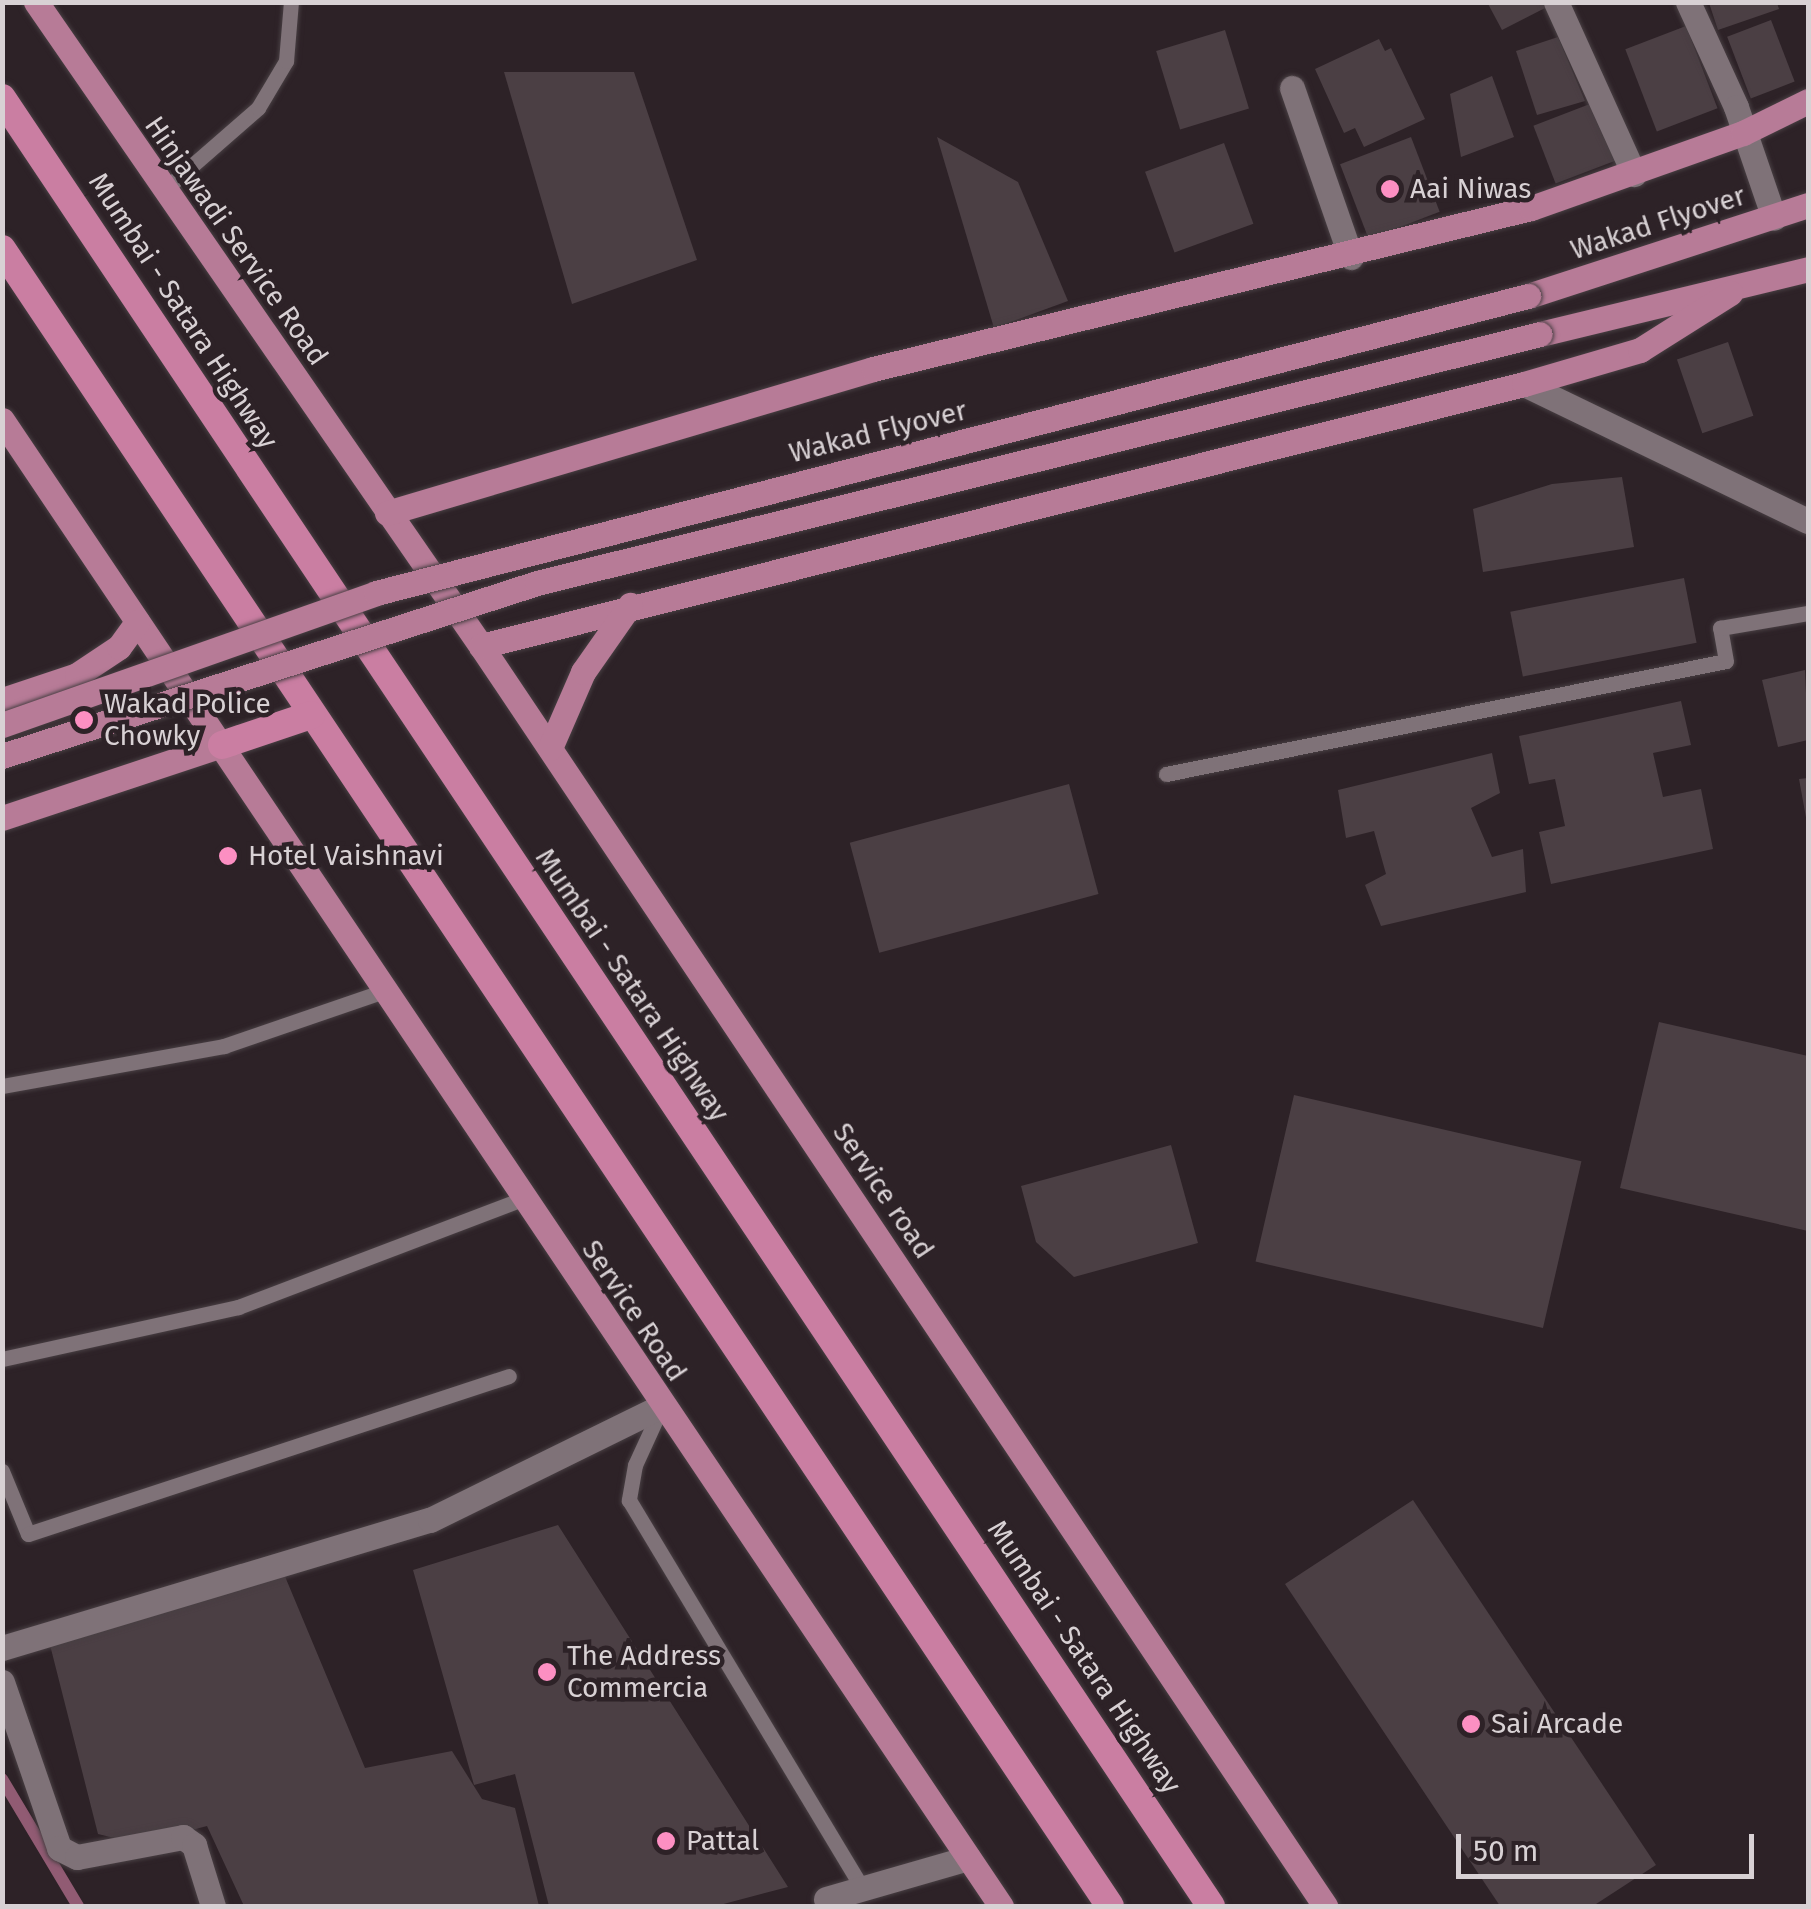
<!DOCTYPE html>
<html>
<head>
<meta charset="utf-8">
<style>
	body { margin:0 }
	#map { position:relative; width:1811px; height:1909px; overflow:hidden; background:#2d2227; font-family:"Fira Sans",sans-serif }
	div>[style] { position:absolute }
	.stream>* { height:12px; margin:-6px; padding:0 6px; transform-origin:6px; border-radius:6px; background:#915b73 }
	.building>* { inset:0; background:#4b3f44; transform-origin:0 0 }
	.roads { filter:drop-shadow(0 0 2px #483f43) drop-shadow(0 0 2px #483f43) }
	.service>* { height:15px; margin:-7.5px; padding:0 7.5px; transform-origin:7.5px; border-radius:7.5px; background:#7f7278 }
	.minor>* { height:25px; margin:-12.5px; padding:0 12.5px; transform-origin:12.5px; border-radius:12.5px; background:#7f7278 }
	.primary>* { height:25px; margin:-12.5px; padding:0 12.5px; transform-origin:12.5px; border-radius:12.5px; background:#b77b97 }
	.trunk>* { height:28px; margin:-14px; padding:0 14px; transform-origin:14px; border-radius:14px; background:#ca7ea2 }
	.bridges { filter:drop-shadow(0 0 2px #483f43) drop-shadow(0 0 2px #483f43) }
	.primary-bridge>* { height:25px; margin:-12.5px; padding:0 12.5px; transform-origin:12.5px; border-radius:12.5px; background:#b77b97 }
	.dots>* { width:28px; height:28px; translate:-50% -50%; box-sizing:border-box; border:5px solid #2d2227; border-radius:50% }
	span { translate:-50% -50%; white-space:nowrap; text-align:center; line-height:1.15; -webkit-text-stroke:9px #2d2227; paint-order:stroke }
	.poi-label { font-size:28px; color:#d8d1d4 }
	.left { translate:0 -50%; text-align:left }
	.street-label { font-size:28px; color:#d8d1d4 }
	.frame { position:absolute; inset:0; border:5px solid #d8d1d4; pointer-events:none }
	.scale { position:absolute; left:1456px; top:1834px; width:298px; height:45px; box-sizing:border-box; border:5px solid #d8d1d4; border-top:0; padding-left:12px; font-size:30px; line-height:35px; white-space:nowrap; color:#d8d1d4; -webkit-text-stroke:8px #2d2227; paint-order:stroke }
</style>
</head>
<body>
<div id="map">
	<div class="stream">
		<i style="left:2px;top:1779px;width:148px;rotate:59.1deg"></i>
	</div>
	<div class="building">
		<i style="clip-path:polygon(1487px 2px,1547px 2px,1549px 6px,1502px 30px)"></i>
		<i style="clip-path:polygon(1709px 3px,1777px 3px,1779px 9px,1718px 30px)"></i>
		<i style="left:1771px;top:20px;width:66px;height:47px;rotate:69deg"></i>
		<i style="left:1686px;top:26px;width:88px;height:65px;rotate:69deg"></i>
		<i style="left:1225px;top:30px;width:82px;height:72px;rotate:73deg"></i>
		<i style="clip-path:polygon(1558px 37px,1585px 101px,1537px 115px,1516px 51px)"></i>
		<i style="clip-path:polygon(1379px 39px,1385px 51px,1391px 48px,1425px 119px,1364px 147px,1355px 128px,1344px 133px,1315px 69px)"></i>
		<i style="clip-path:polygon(504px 72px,634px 72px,697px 260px,572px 304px)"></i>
		<i style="clip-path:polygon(1492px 76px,1514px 137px,1461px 157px,1450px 94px)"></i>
		<i style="left:1595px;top:102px;width:62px;height:66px;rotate:69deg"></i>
		<i style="clip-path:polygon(937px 137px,1018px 182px,1068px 301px,994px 328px)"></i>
		<i style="left:1411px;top:137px;width:80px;height:76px;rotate:69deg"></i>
		<i style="left:1224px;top:143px;width:86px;height:84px;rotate:70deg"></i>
		<i style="left:1728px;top:342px;width:78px;height:54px;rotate:71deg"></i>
		<i style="clip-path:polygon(1622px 477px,1634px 547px,1483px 572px,1473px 509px,1552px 484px)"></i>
		<i style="left:1684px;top:578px;width:66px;height:177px;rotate:79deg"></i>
		<i style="clip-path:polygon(1805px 670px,1808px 740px,1778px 747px,1762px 680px)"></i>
		<i style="clip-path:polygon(1681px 701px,1691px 745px,1653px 753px,1663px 797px,1701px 789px,1713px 849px,1551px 884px,1539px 832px,1565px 826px,1555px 779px,1529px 784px,1519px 736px)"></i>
		<i style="clip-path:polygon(1492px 753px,1500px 793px,1471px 808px,1492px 857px,1523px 849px,1526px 892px,1381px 926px,1365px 885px,1386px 874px,1374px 831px,1346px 838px,1338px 790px)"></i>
		<i style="clip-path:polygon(1808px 778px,1808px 823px,1807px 823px,1799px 779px)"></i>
		<i style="left:1069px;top:784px;width:114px;height:227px;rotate:75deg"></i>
		<i style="clip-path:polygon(1659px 1022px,1808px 1056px,1808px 1231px,1620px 1188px)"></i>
		<i style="left:1294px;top:1095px;width:295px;height:171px;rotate:13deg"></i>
		<i style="clip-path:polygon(1171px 1145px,1198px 1243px,1074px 1277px,1036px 1242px,1021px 1186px)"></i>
		<i style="clip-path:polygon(1413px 1500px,1656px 1865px,1593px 1906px,1500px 1906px,1285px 1584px)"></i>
		<i style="clip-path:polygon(558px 1525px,788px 1887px,716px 1906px,549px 1906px,515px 1774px,474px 1785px,413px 1570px)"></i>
		<i style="clip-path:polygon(284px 1574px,365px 1768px,452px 1751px,482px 1799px,515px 1808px,539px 1906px,244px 1906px,207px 1826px,139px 1844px,98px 1834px,50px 1645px)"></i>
	</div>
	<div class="roads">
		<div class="service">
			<i style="left:164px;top:190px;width:125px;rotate:-41.1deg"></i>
			<i style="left:258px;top:108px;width:55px;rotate:-59.2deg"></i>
			<i style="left:286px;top:61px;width:59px;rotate:-85.2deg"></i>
			<i style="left:1166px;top:774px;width:571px;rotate:-11.41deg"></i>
			<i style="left:1726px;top:661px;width:34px;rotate:-100deg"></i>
			<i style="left:1720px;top:628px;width:89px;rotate:-9.7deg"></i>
			<i style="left:2px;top:1086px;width:226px;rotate:-10.2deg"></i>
			<i style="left:224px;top:1046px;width:169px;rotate:-19deg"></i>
			<i style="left:2px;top:1359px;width:242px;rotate:-12.4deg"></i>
			<i style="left:238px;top:1307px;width:305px;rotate:-20.8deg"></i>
			<i style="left:662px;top:1406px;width:65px;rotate:114.6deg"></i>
			<i style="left:635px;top:1465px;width:36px;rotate:100deg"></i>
			<i style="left:629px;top:1500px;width:453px;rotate:59deg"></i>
			<i style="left:2px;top:1471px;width:68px;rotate:67.6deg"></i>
			<i style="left:28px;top:1534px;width:506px;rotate:-18.18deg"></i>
		</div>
		<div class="minor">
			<i style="left:1556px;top:2px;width:189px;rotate:65.6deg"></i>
			<i style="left:1688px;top:2px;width:115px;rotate:65.4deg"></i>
			<i style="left:1736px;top:107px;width:117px;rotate:71.1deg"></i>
			<i style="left:1292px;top:88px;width:179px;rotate:70.8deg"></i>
			<i style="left:1524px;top:384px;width:315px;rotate:25.8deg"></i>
			<i style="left:2px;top:1648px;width:447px;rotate:-16.7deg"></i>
			<i style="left:430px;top:1520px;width:258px;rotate:-26.2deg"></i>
			<i style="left:2px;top:1682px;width:176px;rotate:71deg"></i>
			<i style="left:59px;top:1848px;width:20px;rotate:27deg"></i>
			<i style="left:77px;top:1857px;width:108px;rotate:-10.7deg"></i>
			<i style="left:183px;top:1837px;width:14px;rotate:36deg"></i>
			<i style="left:194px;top:1845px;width:64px;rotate:72.7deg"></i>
			<i style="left:826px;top:1899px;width:148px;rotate:-16.1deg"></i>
		</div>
		<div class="primary">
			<i style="left:36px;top:2px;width:783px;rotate:55.36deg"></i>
			<i style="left:481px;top:646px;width:1517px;rotate:56.18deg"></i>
			<i style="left:1528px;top:296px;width:294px;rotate:-18deg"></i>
			<i style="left:1540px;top:334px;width:276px;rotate:-13.6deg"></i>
			<i style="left:2px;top:420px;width:1791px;rotate:56.09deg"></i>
			<i style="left:387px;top:513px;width:507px;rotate:-16.5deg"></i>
			<i style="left:873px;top:369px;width:677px;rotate:-13.75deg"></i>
			<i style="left:1531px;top:208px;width:225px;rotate:-19.5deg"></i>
			<i style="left:1743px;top:133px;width:72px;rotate:-26.2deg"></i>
			<i style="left:481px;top:646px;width:1075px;rotate:-14.1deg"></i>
			<i style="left:1524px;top:384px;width:121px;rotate:-16.3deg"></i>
			<i style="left:1640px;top:350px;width:107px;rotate:-32.3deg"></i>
			<i style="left:2px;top:700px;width:79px;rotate:-18.4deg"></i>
			<i style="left:77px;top:675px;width:50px;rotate:-33.7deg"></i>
			<i style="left:119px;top:647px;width:31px;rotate:-54deg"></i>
			<i style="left:550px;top:748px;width:83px;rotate:-66.5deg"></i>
			<i style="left:583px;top:672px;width:82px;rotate:-55deg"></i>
			<i style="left:2px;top:818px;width:232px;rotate:-18.4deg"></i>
		</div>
		<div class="trunk">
			<i style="left:2px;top:98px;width:2175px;rotate:56.23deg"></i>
			<i style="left:2px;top:249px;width:1993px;rotate:56.23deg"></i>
			<i style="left:222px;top:745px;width:94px;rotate:-18.6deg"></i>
		</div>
	</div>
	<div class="bridges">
		<div class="primary-bridge">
			<i style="left:2px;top:725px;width:397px;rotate:-19.4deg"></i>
			<i style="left:376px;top:593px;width:1190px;rotate:-14.46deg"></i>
			<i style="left:2px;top:756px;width:562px;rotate:-17.92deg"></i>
			<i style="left:537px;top:583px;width:1033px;rotate:-13.94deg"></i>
		</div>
	</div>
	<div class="dots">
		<i style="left:1390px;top:189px;background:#fc8fc2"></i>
		<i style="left:84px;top:720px;background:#fc8fc2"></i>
		<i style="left:228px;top:856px;background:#fc8fc2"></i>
		<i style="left:547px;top:1672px;background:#fc8fc2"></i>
		<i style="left:1471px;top:1724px;background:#fc8fc2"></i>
		<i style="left:666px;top:1841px;background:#fc8fc2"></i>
	</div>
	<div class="poi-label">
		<span class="left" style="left:1410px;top:189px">Aai Niwas</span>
		<span class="left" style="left:104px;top:720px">Wakad Police<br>Chowky</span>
		<span class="left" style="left:248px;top:856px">Hotel Vaishnavi</span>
		<span class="left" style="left:567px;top:1672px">The Address<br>Commercia</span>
		<span class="left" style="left:1491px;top:1724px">Sai Arcade</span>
		<span class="left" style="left:686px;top:1841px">Pattal</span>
	</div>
	<div class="street-label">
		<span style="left:1658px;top:223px;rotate:-18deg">Wakad Flyover</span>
		<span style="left:236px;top:241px;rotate:55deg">Hinjawadi Service Road</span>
		<span style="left:183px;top:311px;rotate:57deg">Mumbai - Satara Highway</span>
		<span style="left:878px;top:432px;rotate:-14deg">Wakad Flyover</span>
		<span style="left:632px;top:985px;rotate:56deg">Mumbai - Satara Highway</span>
		<span style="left:883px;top:1191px;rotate:56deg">Service road</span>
		<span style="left:634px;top:1311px;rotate:56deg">Service Road</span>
		<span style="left:1084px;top:1657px;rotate:56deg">Mumbai - Satara Highway</span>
	</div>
	<div class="frame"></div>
	<div class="scale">50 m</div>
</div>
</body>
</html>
